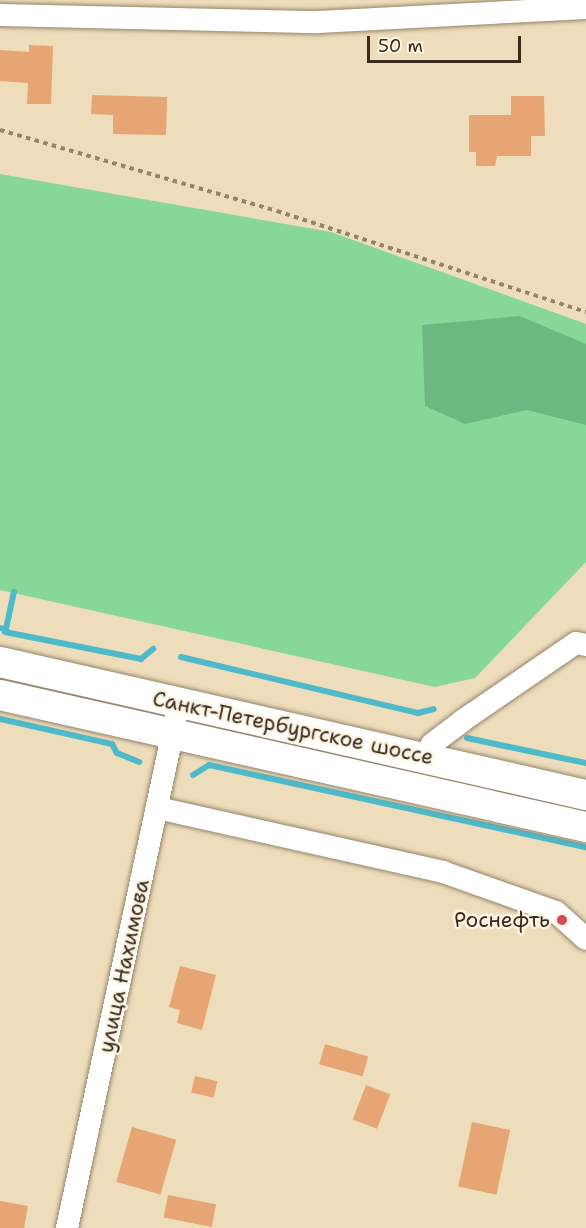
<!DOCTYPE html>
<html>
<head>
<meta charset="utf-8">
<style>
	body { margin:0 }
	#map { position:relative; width:586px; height:1228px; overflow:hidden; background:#edb; font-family:"Shantell Sans",sans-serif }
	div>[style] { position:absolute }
	.green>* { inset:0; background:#87d898 }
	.forest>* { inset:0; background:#6db880 }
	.stream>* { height:6px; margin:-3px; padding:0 3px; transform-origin:3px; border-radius:3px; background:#4db9c9 }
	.building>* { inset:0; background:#e6a572; transform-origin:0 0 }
	.path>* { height:4px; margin-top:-2px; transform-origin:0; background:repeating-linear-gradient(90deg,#94846c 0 4.5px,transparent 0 9px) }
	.roads { filter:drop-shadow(0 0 2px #94846c) drop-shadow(0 0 2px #94846c) }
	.minor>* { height:22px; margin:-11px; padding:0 11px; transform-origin:11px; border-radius:11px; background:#fff }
	.major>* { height:30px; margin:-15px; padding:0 15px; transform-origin:15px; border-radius:15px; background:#fff }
	.dots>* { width:16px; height:16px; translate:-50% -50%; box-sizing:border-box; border:3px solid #fcf5e5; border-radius:50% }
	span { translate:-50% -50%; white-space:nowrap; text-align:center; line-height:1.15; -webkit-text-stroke:5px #fcf5e5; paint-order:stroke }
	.street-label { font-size:21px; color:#3b2a1e }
	.poi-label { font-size:21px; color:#3b2a1e }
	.right { translate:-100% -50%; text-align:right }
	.scale { position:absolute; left:367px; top:36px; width:154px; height:27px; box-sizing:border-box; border:3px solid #3b2a1e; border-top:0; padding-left:8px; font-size:18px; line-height:21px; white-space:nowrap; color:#3b2a1e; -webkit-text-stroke:4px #fcf5e5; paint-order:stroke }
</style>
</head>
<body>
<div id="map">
	<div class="green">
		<i style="clip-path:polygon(0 174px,331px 232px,586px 324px,586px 562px,475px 678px,435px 687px,0 590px)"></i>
	</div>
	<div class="forest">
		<i style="clip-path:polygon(520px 316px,586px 344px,586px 425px,527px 410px,465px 424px,425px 406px,422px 325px)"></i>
	</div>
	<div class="stream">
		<i style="left:0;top:628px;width:6px;rotate:9deg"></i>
		<i style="left:6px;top:629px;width:38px;rotate:-78deg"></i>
		<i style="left:5px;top:632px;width:139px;rotate:11.2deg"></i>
		<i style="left:141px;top:659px;width:16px;rotate:-40deg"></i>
		<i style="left:181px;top:657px;width:244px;rotate:13.3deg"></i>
		<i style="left:418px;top:713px;width:16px;rotate:-14deg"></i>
		<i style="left:0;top:719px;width:115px;rotate:12.6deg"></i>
		<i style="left:112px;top:744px;width:10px;rotate:61deg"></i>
		<i style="left:117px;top:753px;width:24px;rotate:22deg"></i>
		<i style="left:467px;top:738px;width:122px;rotate:11.9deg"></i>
		<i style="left:193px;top:775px;width:19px;rotate:-32deg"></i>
		<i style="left:209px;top:765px;width:386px;rotate:12.3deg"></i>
	</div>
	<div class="building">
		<i style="clip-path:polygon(29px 45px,53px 46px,51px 104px,27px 104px,28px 83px,0 81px,0 50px,29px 52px)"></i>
		<i style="clip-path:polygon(92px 95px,167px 97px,166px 135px,113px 134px,113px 115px,91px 114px)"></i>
		<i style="clip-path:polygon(511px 96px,544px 96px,545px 136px,531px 136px,531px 156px,497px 156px,495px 166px,476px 166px,476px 152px,469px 152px,469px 115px,511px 115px)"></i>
		<i style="clip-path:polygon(180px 966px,216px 975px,202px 1030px,177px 1023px,180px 1010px,169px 1007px)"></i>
		<i style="left:325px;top:1044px;width:45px;height:21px;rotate:16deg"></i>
		<i style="left:195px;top:1076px;width:23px;height:17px;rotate:13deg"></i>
		<i style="left:366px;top:1085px;width:26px;height:37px;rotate:21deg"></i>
		<i style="left:472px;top:1122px;width:39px;height:66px;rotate:12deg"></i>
		<i style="left:132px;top:1127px;width:46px;height:57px;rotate:16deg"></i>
		<i style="left:168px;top:1195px;width:49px;height:23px;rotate:11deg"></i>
		<i style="clip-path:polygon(0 1201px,28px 1206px,24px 1228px,0 1228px)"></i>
	</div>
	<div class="path">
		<i style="left:0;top:130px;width:289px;rotate:16.3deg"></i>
		<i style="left:277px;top:211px;width:325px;rotate:18.1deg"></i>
	</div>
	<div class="roads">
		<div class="minor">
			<i style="left:0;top:15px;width:318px;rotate:1.3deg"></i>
			<i style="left:318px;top:22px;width:268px;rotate:-3deg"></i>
			<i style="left:426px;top:756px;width:13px;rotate:-63deg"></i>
			<i style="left:432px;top:744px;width:38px;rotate:-37deg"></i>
			<i style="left:462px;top:721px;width:138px;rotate:-34.4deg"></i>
			<i style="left:576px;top:643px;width:10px;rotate:11deg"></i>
			<i style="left:157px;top:808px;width:293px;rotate:12.6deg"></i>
			<i style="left:443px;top:872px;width:120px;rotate:19.5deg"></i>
			<i style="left:556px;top:912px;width:40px;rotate:42deg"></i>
			<i style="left:67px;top:1228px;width:537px;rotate:-77.96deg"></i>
		</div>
		<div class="major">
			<i style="left:0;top:662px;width:601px;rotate:12.79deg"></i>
			<i style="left:0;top:695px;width:601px;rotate:12.69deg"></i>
		</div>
	</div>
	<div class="dots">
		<i style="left:562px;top:920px;background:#d1495b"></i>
	</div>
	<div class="street-label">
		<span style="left:293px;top:728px;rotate:12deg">Санкт-Петербургское шоссе</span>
		<span style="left:124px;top:966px;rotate:-78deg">улица Нахимова</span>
	</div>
	<div class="poi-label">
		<span class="right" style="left:550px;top:920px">Роснефть</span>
	</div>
	<div class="scale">50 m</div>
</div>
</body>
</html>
